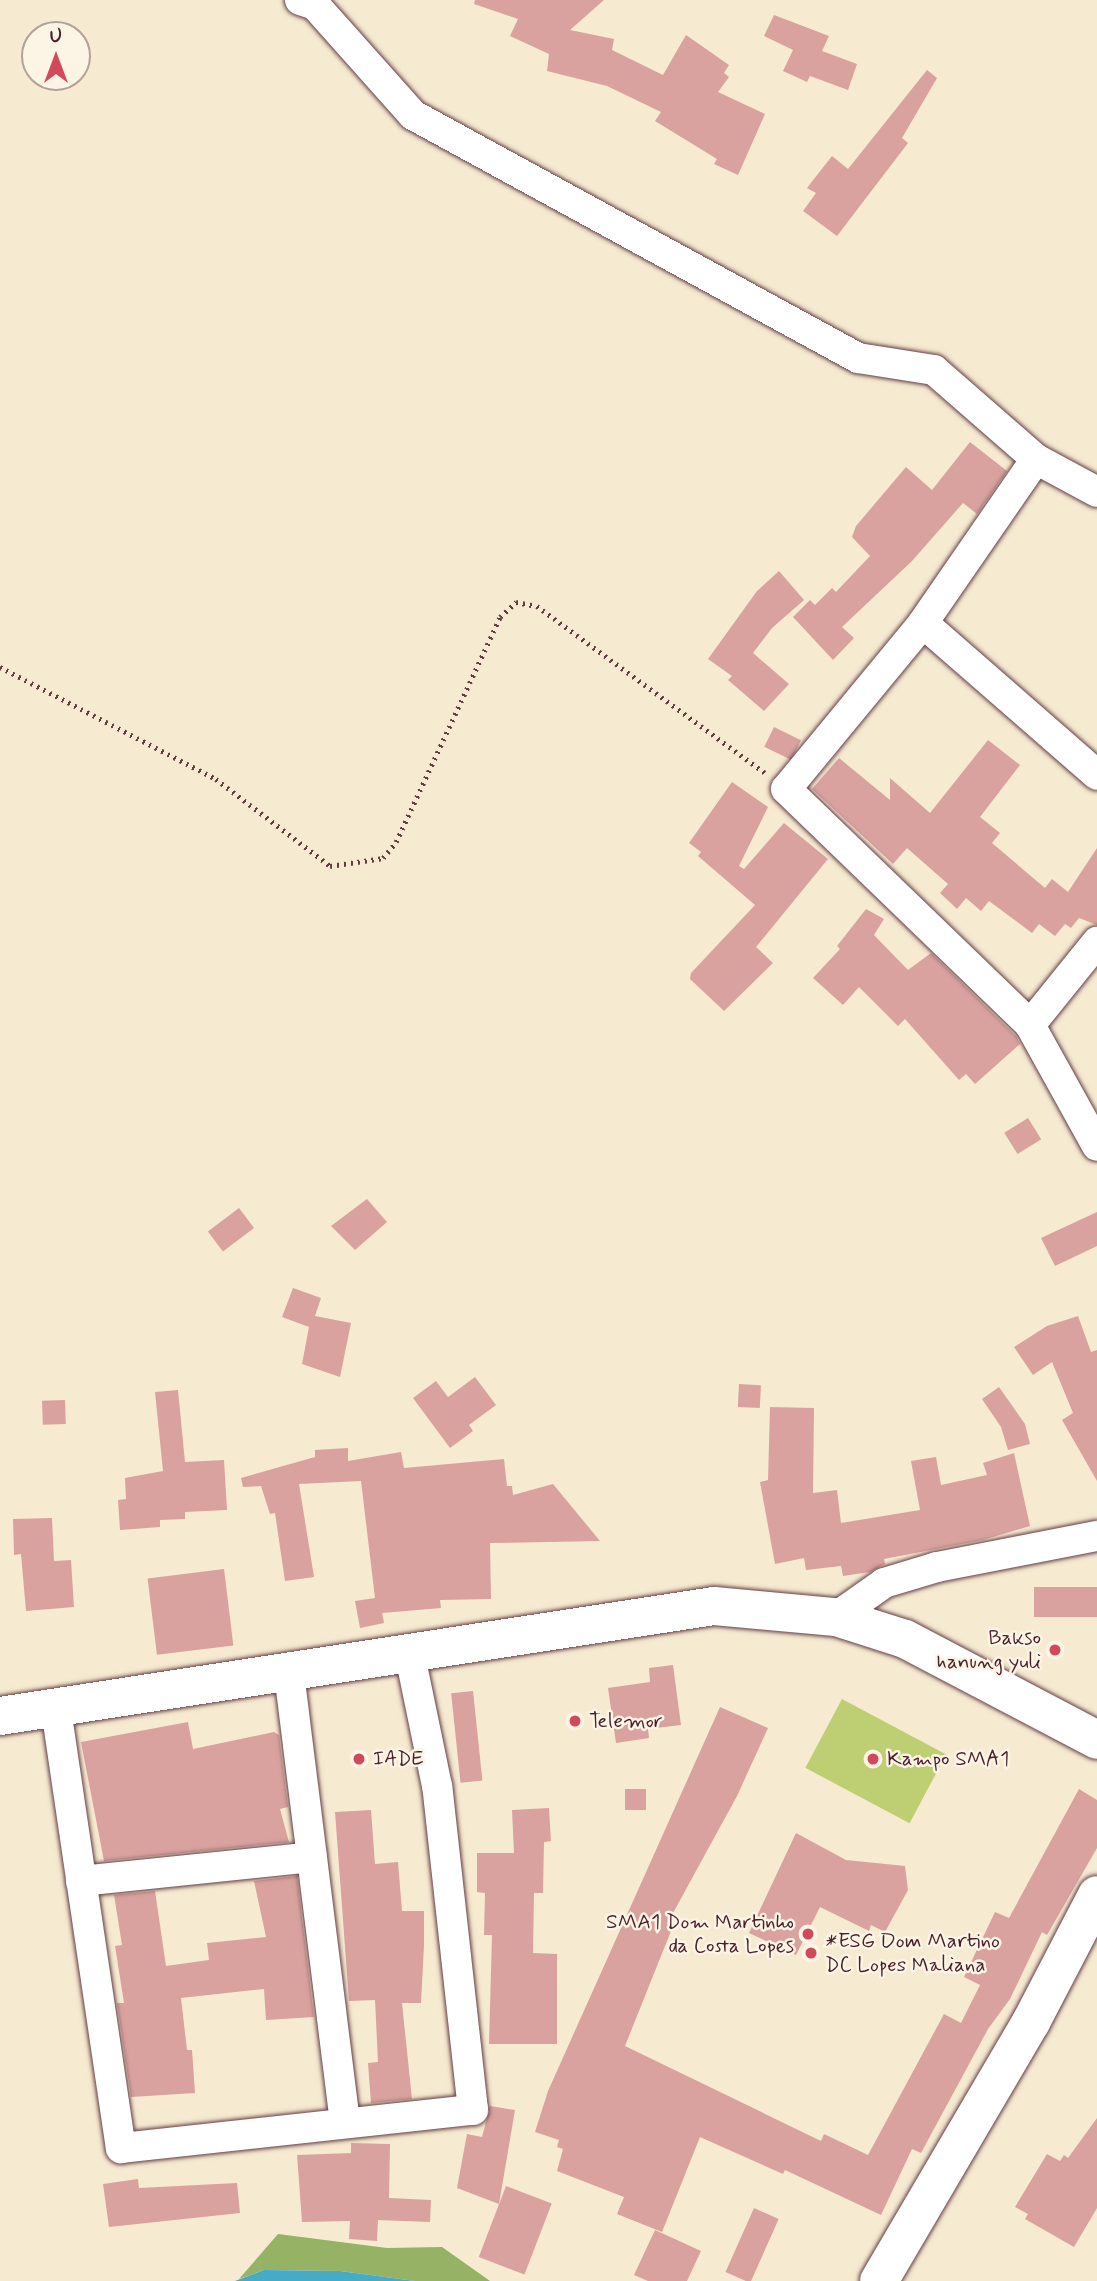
<!DOCTYPE html>
<html>
<head>
<meta charset="utf-8">
<style>
	body { margin:0 }
	#map { position:relative; width:1097px; height:2281px; overflow:hidden; background:#f6ead1; font-family:Mynerve,sans-serif }
	div>[style] { position:absolute }
	.green>* { inset:0; background:#bdcf72; transform-origin:0 0 }
	.forest>* { inset:0; background:#96b264 }
	.water>* { inset:0; background:#46abc6 }
	.building>* { inset:0; background:#d9a29f; transform-origin:0 0 }
	.path>* { height:4.5px; margin-top:-2.25px; transform-origin:0; background:repeating-linear-gradient(90deg,#643d44 0 2px,transparent 0 7px) }
	.roads { filter:drop-shadow(0 0 2px #643d44) drop-shadow(0 0 2px #643d44) }
	.street>* { height:30px; margin:-15px; padding:0 15px; transform-origin:15px; border-radius:15px; background:#fff }
	.secondary>* { height:38px; margin:-19px; padding:0 19px; transform-origin:19px; border-radius:19px; background:#fff }
	.primary>* { height:38px; margin:-19px; padding:0 19px; transform-origin:19px; border-radius:19px; background:#fff }
	.dots>* { width:19px; height:19px; translate:-50% -50%; box-sizing:border-box; border:4px solid #fcf5e5; border-radius:50% }
	span { translate:-50% -50%; white-space:nowrap; text-align:center; line-height:1.15; -webkit-text-stroke:5px #fcf5e5; paint-order:stroke }
	.poi-label { font-size:21px; color:#4a1f2b }
	.right { translate:-100% -50%; text-align:right }
	.left { translate:0 -50%; text-align:left }
	.north { position:absolute; left:21px; top:21px; width:70px; height:70px; box-sizing:border-box; background:#fcf5e5; border:2px solid #b59f9b; border-radius:50%; rotate:0deg; font-size:19px; font-weight:700; line-height:28px; text-align:center; color:#4a1f2b }
	.north::after { content:''; display:block; margin:auto; width:24px; height:32px; background:#d1495b; clip-path:polygon(50% 0,100% 100%,50% 72%,0 100%) }
</style>
</head>
<body>
<div id="map">
	<div class="green">
		<i style="left:842px;top:1699px;width:118px;height:78px;rotate:28deg"></i>
	</div>
	<div class="forest">
		<i style="clip-path:polygon(278px 2234px,387px 2248px,442px 2247px,490px 2281px,415px 2281px,340px 2271px,264px 2270px,239px 2279px)"></i>
	</div>
	<div class="water">
		<i style="clip-path:polygon(264px 2270px,340px 2271px,415px 2281px,235px 2281px)"></i>
	</div>
	<div class="building">
		<i style="clip-path:polygon(475px 0,604px 0,570px 30px,614px 39px,612px 50px,663px 75px,686px 35px,729px 65px,724px 73px,729px 77px,718px 92px,765px 114px,738px 175px,714px 164px,717px 159px,655px 121px,661px 112px,607px 86px,547px 71px,549px 54px,510px 36px,518px 19px,474px 4px)"></i>
		<i style="clip-path:polygon(774px 15px,829px 36px,822px 51px,857px 64px,848px 90px,810px 76px,807px 82px,783px 71px,793px 50px,764px 36px)"></i>
		<i style="clip-path:polygon(927px 70px,937px 78px,902px 138px,908px 143px,837px 236px,803px 211px,816px 193px,807px 188px,832px 156px,848px 169px)"></i>
		<i style="clip-path:polygon(970px 442px,1007px 471px,977px 514px,963px 503px,912px 561px,842px 627px,854px 638px,833px 660px,793px 617px,810px 600px,815px 605px,832px 588px,836px 592px,870px 556px,852px 537px,856px 526px,906px 467px,932px 490px)"></i>
		<i style="clip-path:polygon(779px 571px,804px 600px,772px 628px,753px 653px,789px 684px,764px 711px,728px 680px,732px 676px,708px 659px,757px 591px)"></i>
		<i style="left:774px;top:727px;width:30px;height:22px;rotate:26deg"></i>
		<i style="clip-path:polygon(988px 740px,1020px 765px,980px 817px,1000px 833px,992px 843px,1045px 888px,1052px 879px,1068px 892px,1097px 848px,1097px 925px,1079px 918px,1071px 928px,1065px 924px,1055px 936px,1039px 924px,1032px 933px,989px 901px,981px 911px,966px 898px,957px 909px,940px 893px,948px 884px,907px 848px,893px 864px,812px 789px,839px 758px,890px 800px,890px 778px,930px 813px)"></i>
		<i style="clip-path:polygon(732px 782px,768px 807px,739px 866px,744px 869px,784px 823px,828px 859px,756px 947px,773px 963px,724px 1011px,690px 979px,691px 973px,755px 905px,698px 856px,701px 852px,689px 843px)"></i>
		<i style="clip-path:polygon(866px 909px,884px 919px,874px 935px,908px 970px,931px 953px,1016px 1036px,1020px 1044px,975px 1084px,966px 1074px,959px 1080px,905px 1019px,898px 1026px,859px 987px,843px 1005px,813px 978px,840px 949px,837px 946px)"></i>
		<i style="left:1028px;top:1118px;width:25px;height:28px;rotate:58deg"></i>
		<i style="clip-path:polygon(367px 1199px,387px 1222px,355px 1250px,331px 1226px)"></i>
		<i style="left:239px;top:1208px;width:25px;height:39px;rotate:53deg"></i>
		<i style="clip-path:polygon(1097px 1212px,1097px 1246px,1055px 1266px,1041px 1238px)"></i>
		<i style="clip-path:polygon(293px 1288px,321px 1298px,315px 1316px,351px 1323px,340px 1377px,302px 1364px,309px 1327px,282px 1317px)"></i>
		<i style="clip-path:polygon(1078px 1316px,1091px 1352px,1097px 1350px,1097px 1481px,1062px 1420px,1073px 1413px,1052px 1362px,1033px 1375px,1014px 1347px,1047px 1326px)"></i>
		<i style="clip-path:polygon(475px 1377px,496px 1405px,469px 1425px,473px 1431px,450px 1448px,413px 1398px,436px 1381px,448px 1397px)"></i>
		<i style="left:739px;top:1384px;width:22px;height:23px;rotate:3deg"></i>
		<i style="clip-path:polygon(999px 1387px,1025px 1424px,1030px 1444px,1008px 1450px,1001px 1427px,982px 1399px)"></i>
		<i style="clip-path:polygon(178px 1390px,185px 1462px,224px 1460px,227px 1510px,185px 1512px,185px 1519px,160px 1520px,160px 1527px,120px 1530px,118px 1500px,126px 1499px,125px 1478px,163px 1471px,155px 1392px)"></i>
		<i style="left:65px;top:1400px;width:24px;height:23px;rotate:88deg"></i>
		<i style="clip-path:polygon(770px 1407px,814px 1408px,813px 1493px,837px 1490px,841px 1523px,920px 1510px,911px 1461px,936px 1457px,941px 1485px,987px 1475px,983px 1463px,1014px 1453px,1030px 1526px,983px 1540px,884px 1559px,885px 1564px,870px 1572px,843px 1576px,841px 1566px,806px 1570px,804px 1558px,775px 1564px,760px 1482px,768px 1480px)"></i>
		<i style="clip-path:polygon(348px 1448px,348px 1461px,401px 1452px,404px 1468px,504px 1459px,507px 1486px,512px 1486px,513px 1495px,553px 1484px,600px 1541px,490px 1543px,491px 1599px,440px 1600px,441px 1608px,382px 1613px,384px 1623px,360px 1628px,355px 1601px,375px 1598px,361px 1481px,299px 1484px,314px 1577px,285px 1581px,275px 1513px,270px 1514px,261px 1486px,243px 1487px,241px 1478px,315px 1457px,315px 1450px)"></i>
		<i style="clip-path:polygon(52px 1518px,54px 1561px,71px 1560px,74px 1607px,26px 1611px,21px 1554px,14px 1555px,13px 1519px)"></i>
		<i style="left:224px;top:1569px;width:77px;height:77px;rotate:83deg"></i>
		<i style="left:1034px;top:1587px;width:63px;height:30px"></i>
		<i style="clip-path:polygon(673px 1665px,681px 1725px,648px 1729px,649px 1738px,616px 1743px,608px 1688px,650px 1682px,649px 1668px)"></i>
		<i style="left:473px;top:1691px;width:90px;height:22px;rotate:84deg"></i>
		<i style="clip-path:polygon(720px 1707px,768px 1728px,737px 1796px,667px 1924px,673px 1926px,625px 2046px,821px 2141px,824px 2134px,868px 2155px,944px 2014px,961px 2023px,980px 1985px,964px 1977px,995px 1912px,1009px 1918px,1079px 1789px,1097px 1800px,1097px 1848px,1047px 1935px,1042px 1932px,1010px 1999px,988px 2029px,921px 2153px,912px 2149px,881px 2215px,785px 2170px,783px 2174px,700px 2137px,662px 2232px,617px 2214px,624px 2197px,557px 2171px,563px 2149px,557px 2147px,559px 2140px,535px 2132px,548px 2091px)"></i>
		<i style="clip-path:polygon(188px 1722px,193px 1749px,274px 1732px,279px 1735px,288px 1807px,280px 1809px,289px 1842px,104px 1861px,81px 1742px)"></i>
		<i style="left:625px;top:1789px;width:21px;height:21px"></i>
		<i style="clip-path:polygon(549px 1808px,551px 1841px,544px 1842px,543px 1893px,534px 1893px,533px 1953px,557px 1954px,557px 2044px,489px 2044px,492px 1935px,484px 1935px,485px 1893px,477px 1892px,477px 1853px,514px 1853px,512px 1810px)"></i>
		<i style="clip-path:polygon(371px 1810px,375px 1864px,398px 1862px,402px 1911px,424px 1911px,424px 1945px,421px 2003px,402px 2003px,412px 2099px,371px 2103px,368px 2063px,378px 2062px,375px 2000px,349px 2001px,335px 1812px)"></i>
		<i style="clip-path:polygon(796px 1833px,846px 1860px,905px 1866px,908px 1890px,885px 1932px,871px 1925px,869px 1931px,820px 1907px,796px 1955px,749px 1933px)"></i>
		<i style="clip-path:polygon(297px 1876px,314px 2017px,266px 2020px,264px 1989px,181px 1998px,187px 2050px,192px 2050px,195px 2093px,131px 2097px,117px 2003px,124px 2003px,115px 1946px,122px 1945px,114px 1895px,155px 1891px,166px 1966px,209px 1960px,207px 1943px,266px 1937px,254px 1881px)"></i>
		<i style="clip-path:polygon(490px 2106px,515px 2110px,499px 2204px,457px 2188px,467px 2134px,482px 2137px)"></i>
		<i style="clip-path:polygon(1097px 2118px,1097px 2208px,1074px 2247px,1025px 2219px,1028px 2214px,1015px 2207px,1047px 2154px,1060px 2161px,1064px 2155px,1068px 2158px)"></i>
		<i style="clip-path:polygon(351px 2143px,390px 2144px,389px 2198px,431px 2200px,430px 2222px,378px 2220px,377px 2241px,349px 2239px,350px 2221px,302px 2222px,297px 2155px,351px 2153px)"></i>
		<i style="clip-path:polygon(138px 2179px,139px 2188px,237px 2183px,240px 2213px,109px 2227px,103px 2184px)"></i>
		<i style="left:506px;top:2186px;width:49px;height:76px;rotate:21deg"></i>
		<i style="left:754px;top:2208px;width:27px;height:70px;rotate:24deg"></i>
		<i style="clip-path:polygon(655px 2230px,701px 2251px,687px 2281px,648px 2281px,634px 2275px)"></i>
	</div>
	<div class="path">
		<i style="left:0;top:667px;width:243px;rotate:27.4deg"></i>
		<i style="left:216px;top:779px;width:143px;rotate:37.3deg"></i>
		<i style="left:330px;top:866px;width:54px;rotate:-8.6deg"></i>
		<i style="left:383px;top:858px;width:21px;rotate:-51deg"></i>
		<i style="left:396px;top:842px;width:248px;rotate:-65.2deg"></i>
		<i style="left:500px;top:617px;width:22px;rotate:-43deg"></i>
		<i style="left:516px;top:602px;width:21px;rotate:11deg"></i>
		<i style="left:537px;top:606px;width:283px;rotate:36.2deg"></i>
	</div>
	<div class="roads">
		<div class="street">
			<i style="left:300px;top:0;width:16px;rotate:18deg"></i>
			<i style="left:315px;top:5px;width:147px;rotate:48.3deg"></i>
			<i style="left:413px;top:115px;width:507px;rotate:28.64deg"></i>
			<i style="left:858px;top:358px;width:77px;rotate:9deg"></i>
			<i style="left:934px;top:370px;width:135px;rotate:41.1deg"></i>
			<i style="left:1036px;top:459px;width:69px;rotate:28.4deg"></i>
			<i style="left:1036px;top:459px;width:199px;rotate:124.6deg"></i>
			<i style="left:923px;top:623px;width:215px;rotate:129.5deg"></i>
			<i style="left:786px;top:789px;width:339px;rotate:44deg"></i>
			<i style="left:1030px;top:1025px;width:138px;rotate:61deg"></i>
			<i style="left:923px;top:623px;width:231px;rotate:41.1deg"></i>
			<i style="left:1030px;top:1025px;width:107px;rotate:-51.1deg"></i>
			<i style="left:836px;top:1617px;width:59px;rotate:-35.3deg"></i>
			<i style="left:884px;top:1583px;width:55px;rotate:-16.8deg"></i>
			<i style="left:937px;top:1567px;width:163px;rotate:-11deg"></i>
			<i style="left:289px;top:1673px;width:453px;rotate:82.9deg"></i>
			<i style="left:56px;top:1709px;width:444px;rotate:81.6deg"></i>
			<i style="left:121px;top:2148px;width:354px;rotate:-6.2deg"></i>
			<i style="left:473px;top:2110px;width:326px;rotate:-96.3deg"></i>
			<i style="left:437px;top:1786px;width:133px;rotate:-101.7deg"></i>
			<i style="left:81px;top:1881px;width:232px;rotate:-5.9deg"></i>
		</div>
		<div class="secondary">
			<i style="left:879px;top:2281px;width:300px;rotate:-59.6deg"></i>
			<i style="left:1031px;top:2022px;width:143px;rotate:-62.5deg"></i>
		</div>
		<div class="primary">
			<i style="left:0;top:1716px;width:722px;rotate:-8.76deg"></i>
			<i style="left:714px;top:1606px;width:122px;rotate:5.2deg"></i>
			<i style="left:836px;top:1617px;width:72px;rotate:17.7deg"></i>
			<i style="left:905px;top:1639px;width:217px;rotate:27.7deg"></i>
		</div>
	</div>
	<div class="dots">
		<i style="left:1055px;top:1650px;background:#d1495b"></i>
		<i style="left:575px;top:1721px;background:#d1495b"></i>
		<i style="left:359px;top:1759px;background:#d1495b"></i>
		<i style="left:873px;top:1759px;background:#d1495b"></i>
		<i style="left:808px;top:1934px;background:#d1495b"></i>
		<i style="left:811px;top:1953px;background:#d1495b"></i>
	</div>
	<div class="poi-label">
		<span class="right" style="left:1041px;top:1650px">Bakso<br>hanung yuli</span>
		<span class="left" style="left:589px;top:1721px">Telemor</span>
		<span class="left" style="left:373px;top:1759px">IADE</span>
		<span class="left" style="left:887px;top:1759px">Kampo SMA1</span>
		<span class="right" style="left:794px;top:1934px">SMA1 Dom Martinho<br>da Costa Lopes</span>
		<span class="left" style="left:825px;top:1953px">*ESG Dom Martino<br>DC Lopes Maliana</span>
	</div>
	<div class="north">U</div>
</div>
</body>
</html>
